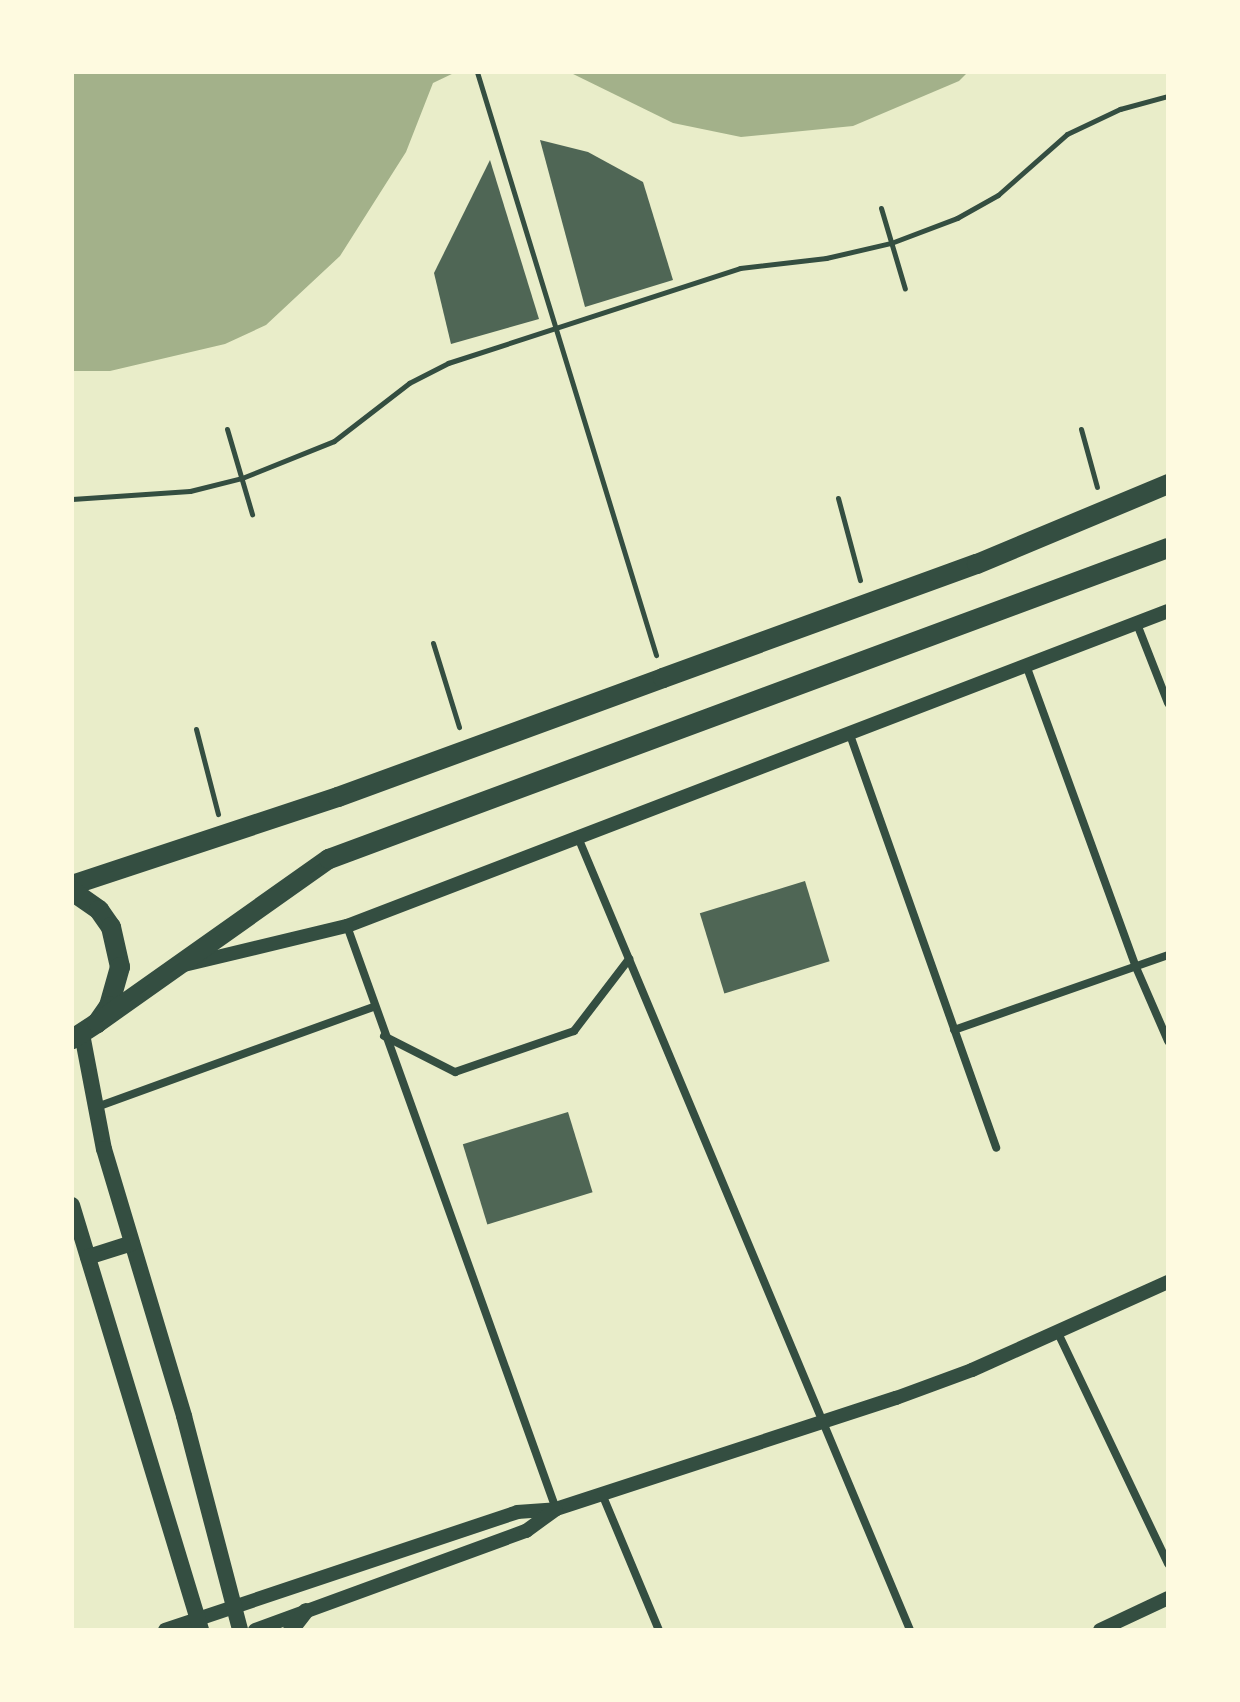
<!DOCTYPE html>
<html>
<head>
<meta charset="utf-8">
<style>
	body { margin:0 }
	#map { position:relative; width:1240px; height:1702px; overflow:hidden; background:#e9edc9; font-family:Quicksand,sans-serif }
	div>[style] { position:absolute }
	.water>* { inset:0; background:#a3b18a }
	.building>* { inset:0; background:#4f6655; transform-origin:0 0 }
	.path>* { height:5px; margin:-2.5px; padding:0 2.5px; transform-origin:2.5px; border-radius:2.5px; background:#344e41 }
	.minor>* { height:8px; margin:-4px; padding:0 4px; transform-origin:4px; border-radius:4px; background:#344e41 }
	.tertiary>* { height:14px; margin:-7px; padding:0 7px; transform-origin:7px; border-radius:7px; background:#344e41 }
	.secondary>* { height:16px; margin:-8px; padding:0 8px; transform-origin:8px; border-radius:8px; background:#344e41 }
	.primary>* { height:20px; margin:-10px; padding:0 10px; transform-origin:10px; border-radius:10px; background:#344e41 }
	span { translate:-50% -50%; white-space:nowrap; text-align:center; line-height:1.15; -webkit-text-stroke:6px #fefae0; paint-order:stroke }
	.frame { position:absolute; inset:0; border:74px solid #fefae0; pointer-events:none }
</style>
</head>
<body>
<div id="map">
	<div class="water">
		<i style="clip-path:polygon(72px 72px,456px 72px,433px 83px,406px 152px,340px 256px,266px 325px,225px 344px,110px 371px,72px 371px)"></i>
		<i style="clip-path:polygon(569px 72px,968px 72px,959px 81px,853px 126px,741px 137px,673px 123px)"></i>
	</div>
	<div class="building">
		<i style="clip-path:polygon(540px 140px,588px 152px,643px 182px,673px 280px,585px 307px)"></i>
		<i style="clip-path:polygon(490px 160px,539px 319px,451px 344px,434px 273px)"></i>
		<i style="left:805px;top:881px;width:84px;height:110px;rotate:73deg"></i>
		<i style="left:568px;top:1112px;width:84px;height:110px;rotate:73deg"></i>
	</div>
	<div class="path">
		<i style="left:477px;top:72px;width:610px;rotate:72.93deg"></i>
		<i style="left:881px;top:208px;width:84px;rotate:73.5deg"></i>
		<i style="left:227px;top:429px;width:89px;rotate:73.6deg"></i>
		<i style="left:1081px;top:429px;width:60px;rotate:74.6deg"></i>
		<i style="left:838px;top:498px;width:85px;rotate:75deg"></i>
		<i style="left:72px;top:499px;width:118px;rotate:-3.9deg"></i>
		<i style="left:190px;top:491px;width:54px;rotate:-14deg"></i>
		<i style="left:242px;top:478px;width:99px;rotate:-21.9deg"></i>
		<i style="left:334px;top:441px;width:95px;rotate:-37.7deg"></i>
		<i style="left:409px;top:383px;width:44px;rotate:-27.1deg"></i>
		<i style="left:448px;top:363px;width:307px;rotate:-18deg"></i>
		<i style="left:740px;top:268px;width:87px;rotate:-6.6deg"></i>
		<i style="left:826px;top:258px;width:67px;rotate:-13deg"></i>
		<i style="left:891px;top:243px;width:71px;rotate:-20.7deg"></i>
		<i style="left:957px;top:218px;width:47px;rotate:-29.3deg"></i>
		<i style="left:998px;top:195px;width:92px;rotate:-41.5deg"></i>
		<i style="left:1067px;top:134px;width:59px;rotate:-25.3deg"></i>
		<i style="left:1120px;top:109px;width:50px;rotate:-15.2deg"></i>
		<i style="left:433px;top:643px;width:88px;rotate:72.8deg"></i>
		<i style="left:196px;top:729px;width:88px;rotate:75.5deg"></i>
	</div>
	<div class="minor">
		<i style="left:1137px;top:624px;width:85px;rotate:68.6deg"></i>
		<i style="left:1026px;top:665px;width:319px;rotate:70deg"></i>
		<i style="left:1135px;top:965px;width:83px;rotate:66.5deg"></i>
		<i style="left:849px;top:732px;width:441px;rotate:70.5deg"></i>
		<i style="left:577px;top:835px;width:862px;rotate:67.27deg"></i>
		<i style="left:347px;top:926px;width:619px;rotate:70.28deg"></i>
		<i style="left:954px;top:1030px;width:227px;rotate:-19.3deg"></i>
		<i style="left:384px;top:1036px;width:80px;rotate:26.9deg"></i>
		<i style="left:455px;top:1072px;width:126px;rotate:-19deg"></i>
		<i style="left:574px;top:1031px;width:91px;rotate:-52.6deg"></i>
		<i style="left:94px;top:1108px;width:297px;rotate:-19.9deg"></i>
		<i style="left:1058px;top:1333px;width:256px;rotate:64.5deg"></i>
		<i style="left:602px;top:1494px;width:147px;rotate:67.3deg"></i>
	</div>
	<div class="tertiary">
		<i style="left:184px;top:965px;width:168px;rotate:-13.5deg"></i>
		<i style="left:347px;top:926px;width:879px;rotate:-20.99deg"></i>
		<i style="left:165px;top:1630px;width:371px;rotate:-18.5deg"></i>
		<i style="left:517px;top:1512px;width:39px;rotate:-4deg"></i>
		<i style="left:556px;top:1509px;width:358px;rotate:-18.1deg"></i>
		<i style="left:896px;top:1398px;width:81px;rotate:-20.2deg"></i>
		<i style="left:972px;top:1370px;width:215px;rotate:-24.2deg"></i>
		<i style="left:255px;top:1630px;width:289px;rotate:-20.1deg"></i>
		<i style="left:526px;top:1531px;width:37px;rotate:-36deg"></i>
		<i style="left:1100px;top:1630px;width:75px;rotate:-25.2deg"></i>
	</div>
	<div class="secondary">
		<i style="left:82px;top:1034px;width:117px;rotate:79.2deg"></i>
		<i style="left:104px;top:1149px;width:279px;rotate:73.3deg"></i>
		<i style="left:184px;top:1416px;width:221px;rotate:75.3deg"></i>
		<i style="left:72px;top:1205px;width:444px;rotate:73.1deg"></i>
		<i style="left:88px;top:1257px;width:46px;rotate:-17.7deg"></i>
		<i style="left:291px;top:1630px;width:24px;rotate:-52deg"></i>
	</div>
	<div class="primary">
		<i style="left:72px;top:885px;width:280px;rotate:-18.3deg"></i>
		<i style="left:338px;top:797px;width:346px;rotate:-20.1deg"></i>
		<i style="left:663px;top:678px;width:334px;rotate:-20deg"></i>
		<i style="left:977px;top:564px;width:207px;rotate:-22.7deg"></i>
		<i style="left:72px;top:891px;width:33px;rotate:35deg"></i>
		<i style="left:99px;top:910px;width:21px;rotate:55deg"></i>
		<i style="left:111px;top:927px;width:41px;rotate:77.3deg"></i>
		<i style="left:120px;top:967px;width:41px;rotate:105.8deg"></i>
		<i style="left:109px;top:1006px;width:21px;rotate:125deg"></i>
		<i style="left:97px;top:1023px;width:30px;rotate:147deg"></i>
		<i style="left:97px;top:1023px;width:284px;rotate:-35.3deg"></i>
		<i style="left:329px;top:859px;width:895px;rotate:-20.34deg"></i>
	</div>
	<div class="frame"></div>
</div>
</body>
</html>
